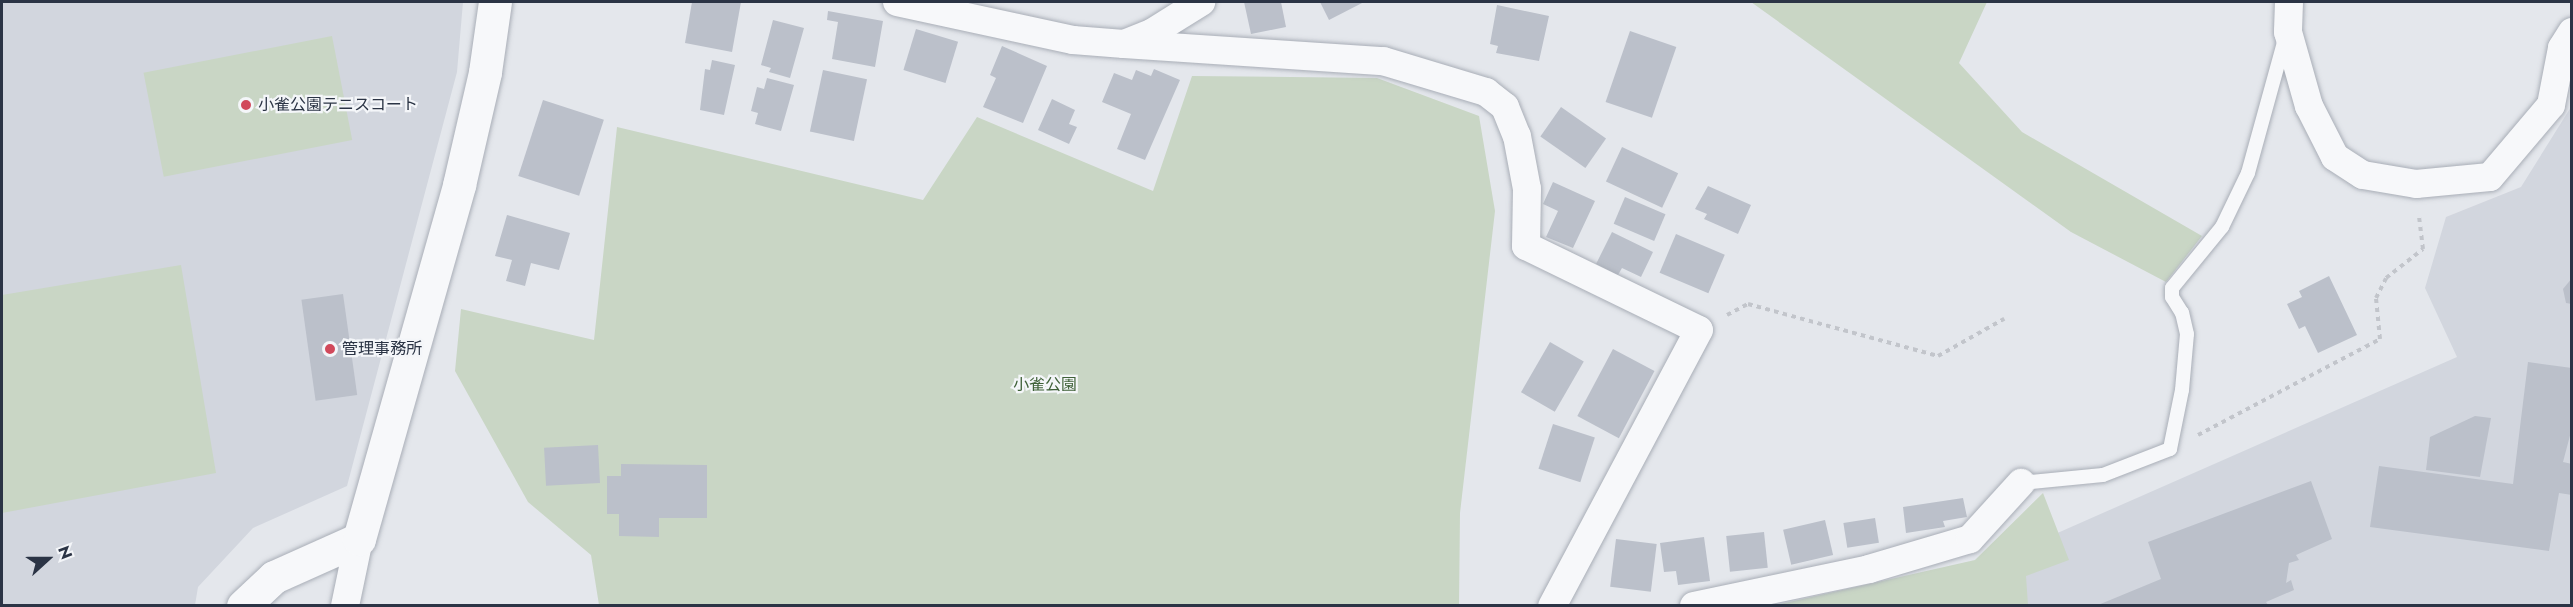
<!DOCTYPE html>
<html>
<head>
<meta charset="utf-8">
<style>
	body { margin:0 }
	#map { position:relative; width:2573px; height:607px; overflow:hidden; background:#e4e7ec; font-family:Jost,"Noto Sans JP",sans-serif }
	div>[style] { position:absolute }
	.built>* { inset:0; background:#d2d6de }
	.green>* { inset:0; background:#c9d6c5; transform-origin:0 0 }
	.building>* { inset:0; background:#bbc0ca; transform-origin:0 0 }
	.path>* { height:4px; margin-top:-2px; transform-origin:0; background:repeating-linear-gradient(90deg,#c2c5cb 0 4.5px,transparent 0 9px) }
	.roads { filter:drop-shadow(0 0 2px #a9aeb7) drop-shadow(0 0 2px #a9aeb7) }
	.service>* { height:14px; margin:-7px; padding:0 7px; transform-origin:7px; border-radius:7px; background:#f7f8fa }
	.minor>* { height:28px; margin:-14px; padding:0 14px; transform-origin:14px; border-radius:14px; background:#f7f8fa }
	.tertiary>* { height:33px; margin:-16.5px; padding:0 16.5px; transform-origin:16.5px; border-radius:16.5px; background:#f7f8fa }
	.dots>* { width:16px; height:16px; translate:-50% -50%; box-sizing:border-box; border:3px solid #f4f6f9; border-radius:50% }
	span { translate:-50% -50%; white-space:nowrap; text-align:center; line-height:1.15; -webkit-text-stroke:4.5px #f4f6f9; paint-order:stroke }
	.poi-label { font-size:16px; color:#2b3445 }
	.left { translate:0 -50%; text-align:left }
	.park-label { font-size:16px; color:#3f6138 }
	.frame { position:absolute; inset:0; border:3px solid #2b3445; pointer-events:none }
	.north { position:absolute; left:18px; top:529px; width:60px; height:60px; -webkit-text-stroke:4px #f4f6f9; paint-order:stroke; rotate:69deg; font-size:16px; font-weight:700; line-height:24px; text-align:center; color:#2b3445 }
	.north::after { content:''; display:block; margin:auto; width:21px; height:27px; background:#2b3445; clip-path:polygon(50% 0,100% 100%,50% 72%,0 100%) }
</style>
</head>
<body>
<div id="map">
	<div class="built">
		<i style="clip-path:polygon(2px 2px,463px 2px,457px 72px,347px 486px,253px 528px,198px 587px,195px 605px,2px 605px)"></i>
		<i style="clip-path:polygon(2571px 107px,2571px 605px,1915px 606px,1912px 597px,2457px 357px,2425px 288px,2446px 217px,2521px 187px)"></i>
	</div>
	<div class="green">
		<i style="clip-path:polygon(1751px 2px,1987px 2px,1959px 63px,2022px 132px,2202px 236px,2166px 282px,2071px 232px)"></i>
		<i style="left:332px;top:36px;width:106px;height:192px;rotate:79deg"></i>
		<i style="clip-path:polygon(1192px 76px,1377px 78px,1479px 116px,1495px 211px,1460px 513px,1459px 605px,599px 605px,591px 555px,528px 502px,455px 371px,461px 309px,594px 340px,617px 127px,923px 200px,977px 117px,1153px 191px)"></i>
		<i style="clip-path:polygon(181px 265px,216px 473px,2px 513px,2px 295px)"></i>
		<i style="clip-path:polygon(2043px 493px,2069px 560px,2026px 576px,2028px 605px,1776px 605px,1975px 560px)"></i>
	</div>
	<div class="building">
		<i style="clip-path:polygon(692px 2px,741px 2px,732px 52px,685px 43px)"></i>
		<i style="clip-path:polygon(1244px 2px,1281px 2px,1286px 27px,1251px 34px)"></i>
		<i style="clip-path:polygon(1320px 2px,1364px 2px,1329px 20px)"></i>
		<i style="clip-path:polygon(1497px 5px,1549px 16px,1539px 61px,1496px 53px,1498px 46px,1490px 44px)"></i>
		<i style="clip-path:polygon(828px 11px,883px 21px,875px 67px,832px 59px,838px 22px,827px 20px)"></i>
		<i style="clip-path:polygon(773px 20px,804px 28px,790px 78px,769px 72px,771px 68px,761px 65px)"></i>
		<i style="left:916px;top:29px;width:44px;height:43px;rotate:17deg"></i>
		<i style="left:1630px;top:31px;width:49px;height:75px;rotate:19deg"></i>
		<i style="clip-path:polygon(1002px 46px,1047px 66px,1023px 123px,983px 107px,996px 78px,990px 75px)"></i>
		<i style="clip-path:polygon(712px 60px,735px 65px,724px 115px,700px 110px,705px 69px,710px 70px)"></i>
		<i style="clip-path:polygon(1154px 69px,1180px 80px,1145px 160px,1117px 149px,1131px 114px,1102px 102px,1114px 73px,1132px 80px,1136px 70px,1151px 76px)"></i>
		<i style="left:823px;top:70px;width:45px;height:63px;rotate:12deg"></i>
		<i style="clip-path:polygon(767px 78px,794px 85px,781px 131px,755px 124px,758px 113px,751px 111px,757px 87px,764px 89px)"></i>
		<i style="clip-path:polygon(1052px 99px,1075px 110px,1069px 124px,1077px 127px,1069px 144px,1038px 130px)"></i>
		<i style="left:543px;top:100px;width:64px;height:80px;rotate:18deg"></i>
		<i style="left:1561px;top:107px;width:55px;height:36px;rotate:35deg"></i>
		<i style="left:1622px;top:147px;width:62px;height:38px;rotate:25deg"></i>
		<i style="clip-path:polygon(1553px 182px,1595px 201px,1573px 248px,1546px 237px,1558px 211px,1543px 204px)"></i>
		<i style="clip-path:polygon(1708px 186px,1751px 205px,1738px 234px,1704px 219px,1707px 214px,1695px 209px)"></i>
		<i style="left:1625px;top:197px;width:44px;height:29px;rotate:23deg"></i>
		<i style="clip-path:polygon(507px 215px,570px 233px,559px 270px,531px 263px,525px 286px,506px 281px,512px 260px,495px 256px)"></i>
		<i style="clip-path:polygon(1612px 232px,1653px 252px,1641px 277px,1622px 268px,1618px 275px,1596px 264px)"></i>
		<i style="left:1676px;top:234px;width:53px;height:42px;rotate:23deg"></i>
		<i style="clip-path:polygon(2329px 276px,2357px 335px,2318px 353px,2305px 326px,2299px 329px,2287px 304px,2302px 297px,2299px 291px)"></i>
		<i style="clip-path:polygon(2572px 278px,2572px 304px,2566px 303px,2563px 289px)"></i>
		<i style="left:343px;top:294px;width:102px;height:42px;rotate:82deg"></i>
		<i style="left:1550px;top:342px;width:39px;height:58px;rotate:30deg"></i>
		<i style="left:1613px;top:349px;width:47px;height:76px;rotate:28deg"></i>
		<i style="clip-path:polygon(2528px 362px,2572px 368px,2572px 428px,2563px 462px,2572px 464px,2572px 495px,2559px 493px,2549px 551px,2370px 527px,2379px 466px,2513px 484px)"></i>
		<i style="clip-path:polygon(2475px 416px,2491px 418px,2480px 477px,2426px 470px,2430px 437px)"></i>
		<i style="left:1553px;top:424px;width:44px;height:47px;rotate:18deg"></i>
		<i style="left:598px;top:445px;width:38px;height:54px;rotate:87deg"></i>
		<i style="clip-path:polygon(621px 464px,707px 465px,707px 518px,659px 518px,659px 537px,619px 536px,619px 514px,607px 514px,607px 476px,621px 476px)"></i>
		<i style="clip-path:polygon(2311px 481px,2332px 539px,2296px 555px,2299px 560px,2289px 563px,2286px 583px,2291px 580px,2294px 590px,2266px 602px,2268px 605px,2098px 605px,2161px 579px,2148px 542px)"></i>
		<i style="clip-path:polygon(1963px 498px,1967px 517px,1943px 521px,1945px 527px,1906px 533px,1903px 507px)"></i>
		<i style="left:1875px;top:518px;width:25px;height:32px;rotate:81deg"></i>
		<i style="left:1825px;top:520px;width:36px;height:43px;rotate:77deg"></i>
		<i style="left:1764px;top:532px;width:36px;height:38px;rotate:84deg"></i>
		<i style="clip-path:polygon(1704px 537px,1710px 581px,1678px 585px,1676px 571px,1664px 572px,1660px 543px)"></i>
		<i style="left:1616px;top:539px;width:41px;height:48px;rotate:7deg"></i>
	</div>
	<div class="path">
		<i style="left:1727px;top:315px;width:24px;rotate:-28deg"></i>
		<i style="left:1748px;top:304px;width:197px;rotate:15.3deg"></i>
		<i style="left:1938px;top:356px;width:76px;rotate:-29.3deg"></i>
		<i style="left:2198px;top:435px;width:206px;rotate:-27.8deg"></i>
		<i style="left:2380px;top:339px;width:41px;rotate:-95.6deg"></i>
		<i style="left:2376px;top:298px;width:22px;rotate:-63deg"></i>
		<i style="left:2386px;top:278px;width:47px;rotate:-38.1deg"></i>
		<i style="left:2423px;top:249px;width:33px;rotate:-97deg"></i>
	</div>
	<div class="roads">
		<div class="service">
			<i style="left:2021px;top:483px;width:82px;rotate:-5.6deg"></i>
			<i style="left:2103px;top:475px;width:72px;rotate:-21.2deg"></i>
			<i style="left:2170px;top:449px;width:60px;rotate:-78.5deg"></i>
			<i style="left:2182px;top:390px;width:56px;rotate:-84.9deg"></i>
			<i style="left:2187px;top:334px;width:22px;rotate:-103deg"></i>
			<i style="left:2182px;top:313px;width:19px;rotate:-122deg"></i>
			<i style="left:2172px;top:297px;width:9px;rotate:-90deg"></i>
			<i style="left:2172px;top:288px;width:79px;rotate:-50.7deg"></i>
			<i style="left:2222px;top:227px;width:60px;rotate:-64.3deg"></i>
			<i style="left:2248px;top:173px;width:139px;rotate:-74.6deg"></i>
		</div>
		<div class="minor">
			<i style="left:897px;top:2px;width:180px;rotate:12.2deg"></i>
			<i style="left:1073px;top:40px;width:51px;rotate:4.5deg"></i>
			<i style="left:1124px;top:44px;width:31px;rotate:-22deg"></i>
			<i style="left:1153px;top:32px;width:57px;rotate:-32deg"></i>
			<i style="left:2289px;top:2px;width:30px;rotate:92deg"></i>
			<i style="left:2288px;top:32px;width:77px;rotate:74.2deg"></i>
			<i style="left:2309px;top:106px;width:57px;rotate:63deg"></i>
			<i style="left:2335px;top:157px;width:33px;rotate:33deg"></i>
			<i style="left:2363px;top:175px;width:54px;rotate:9.6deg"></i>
			<i style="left:2416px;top:184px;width:74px;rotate:-5.4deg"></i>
			<i style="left:2490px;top:177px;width:94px;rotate:-49.7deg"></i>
			<i style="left:2551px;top:105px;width:58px;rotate:-79.1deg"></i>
			<i style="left:2562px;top:48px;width:19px;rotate:-58deg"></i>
			<i style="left:1124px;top:44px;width:260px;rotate:3.8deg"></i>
			<i style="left:1383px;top:61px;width:108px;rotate:16.8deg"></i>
			<i style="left:1486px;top:92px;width:24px;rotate:38deg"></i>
			<i style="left:1505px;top:107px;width:31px;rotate:68deg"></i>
			<i style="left:1517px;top:136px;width:54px;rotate:79.3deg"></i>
			<i style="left:1527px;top:189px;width:57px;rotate:91deg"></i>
			<i style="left:1526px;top:246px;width:192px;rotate:25.9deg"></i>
			<i style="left:1699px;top:330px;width:313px;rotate:118deg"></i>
			<i style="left:345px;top:606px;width:68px;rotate:-78.2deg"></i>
			<i style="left:1694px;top:606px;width:179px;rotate:-11.9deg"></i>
			<i style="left:1869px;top:569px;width:105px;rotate:-16.5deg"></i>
			<i style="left:1970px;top:539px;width:76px;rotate:-47.7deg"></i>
		</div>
		<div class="tertiary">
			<i style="left:243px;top:606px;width:42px;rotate:-43.1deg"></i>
			<i style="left:274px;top:577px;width:93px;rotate:-24.1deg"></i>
			<i style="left:359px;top:539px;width:368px;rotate:-74.2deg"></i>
			<i style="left:459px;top:185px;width:116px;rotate:-77deg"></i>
			<i style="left:485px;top:72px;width:71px;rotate:-81.9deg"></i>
		</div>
	</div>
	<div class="dots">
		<i style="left:246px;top:105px;background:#d1495b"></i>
		<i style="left:330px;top:349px;background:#d1495b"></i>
	</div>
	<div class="poi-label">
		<span class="left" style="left:258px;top:105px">小雀公園テニスコート</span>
		<span class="left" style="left:342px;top:349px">管理事務所</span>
	</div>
	<div class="park-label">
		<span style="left:1045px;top:385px">小雀公園</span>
	</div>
	<div class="frame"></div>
	<div class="north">N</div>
</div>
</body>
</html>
